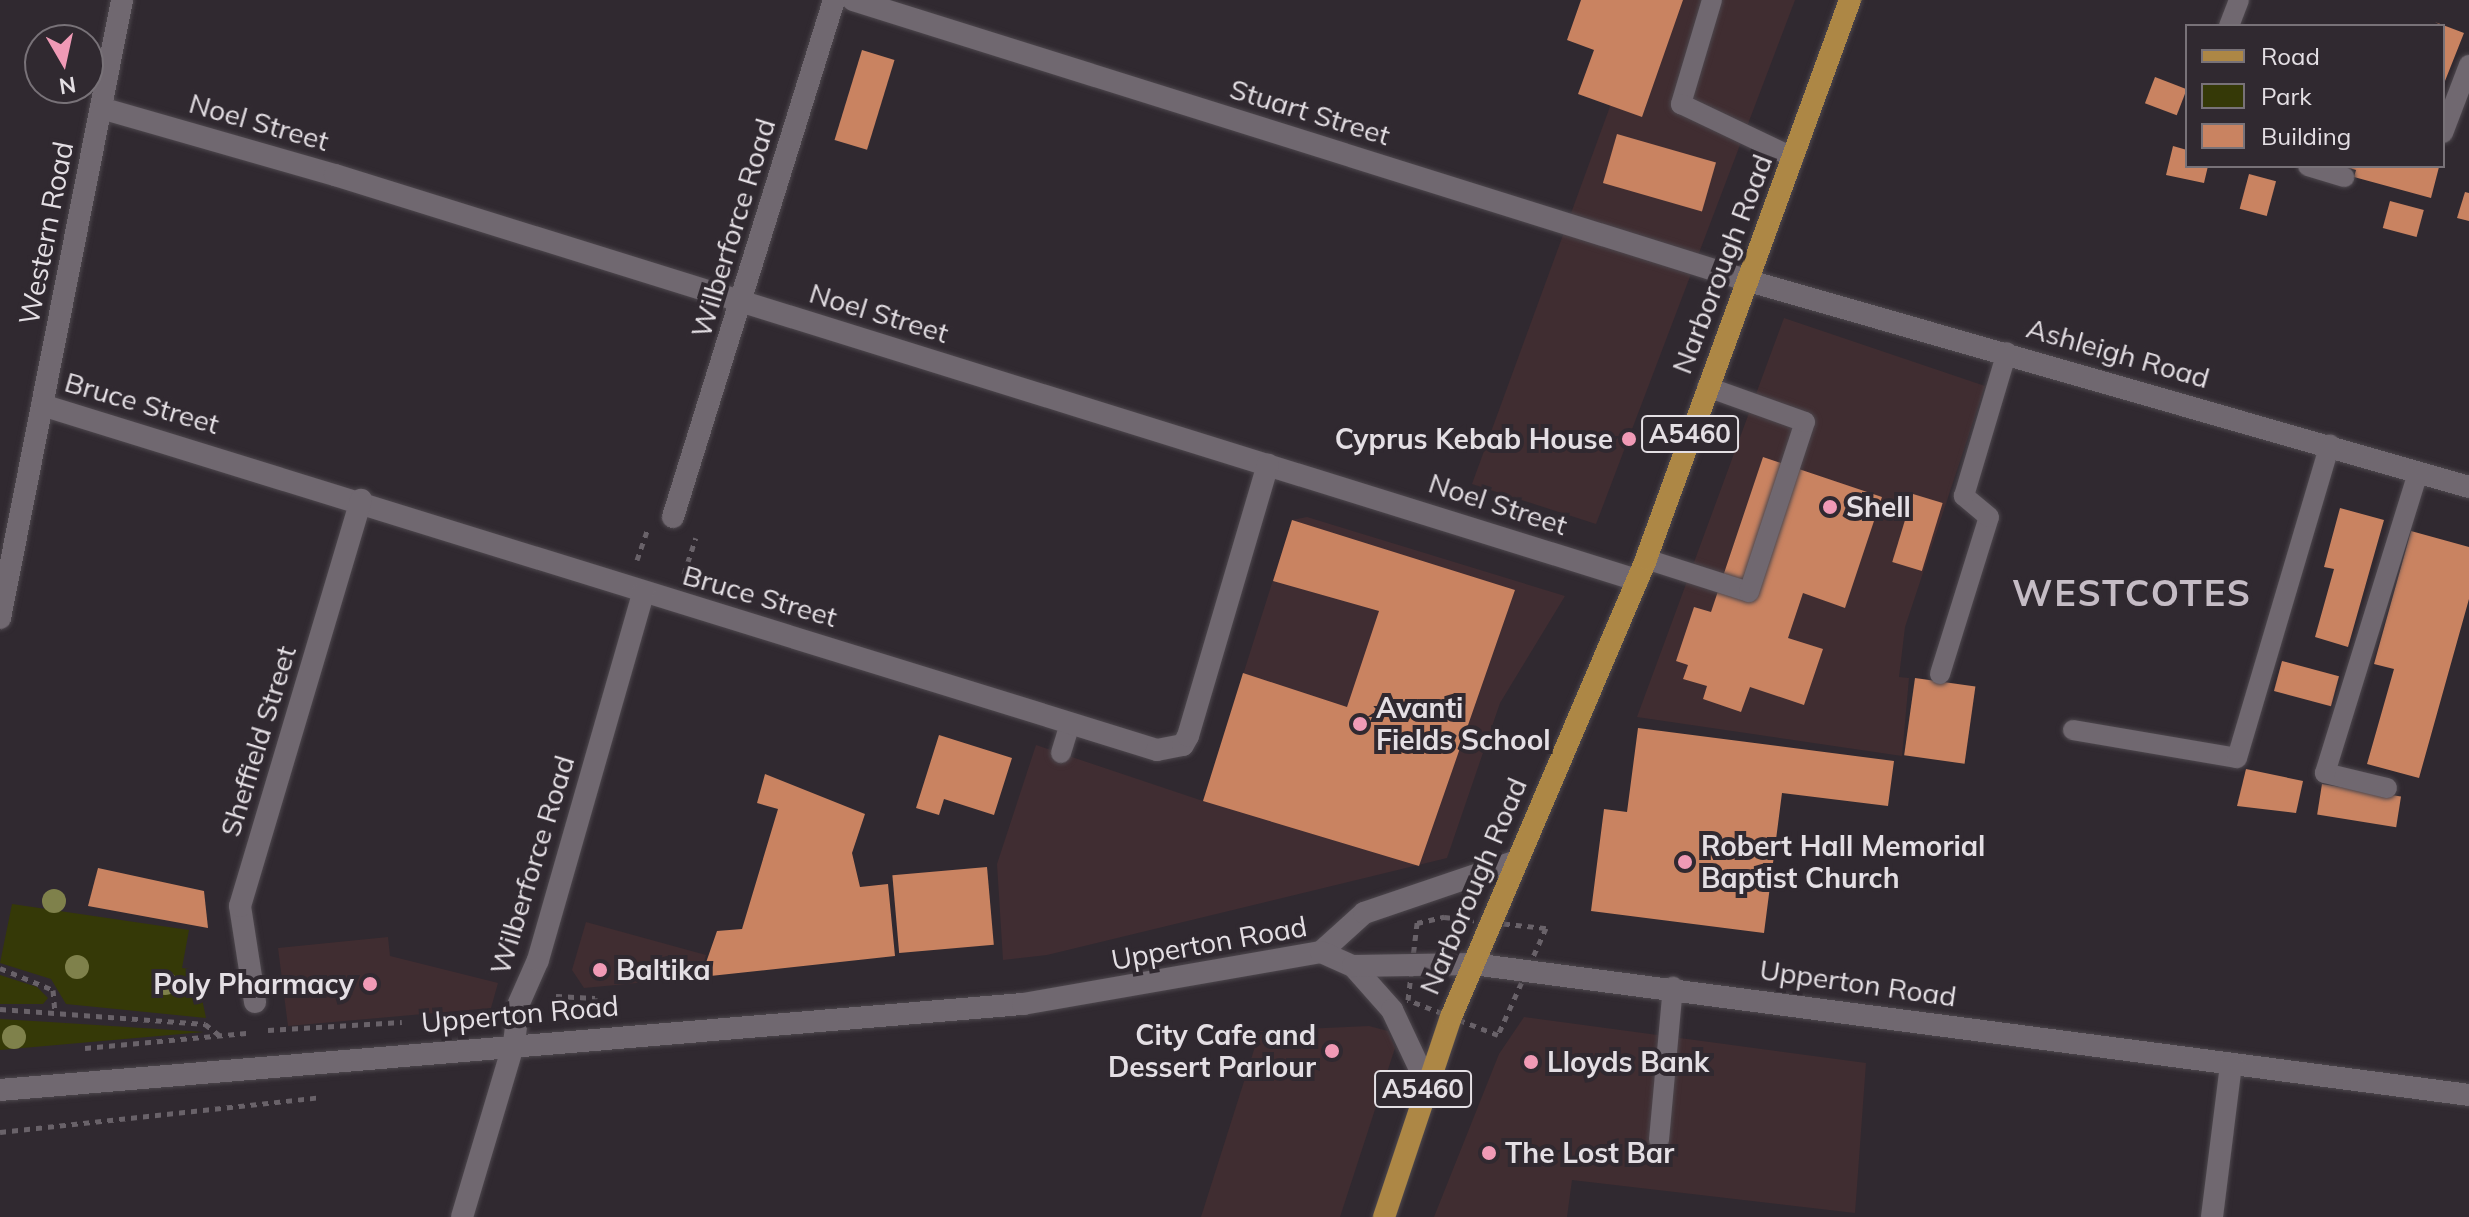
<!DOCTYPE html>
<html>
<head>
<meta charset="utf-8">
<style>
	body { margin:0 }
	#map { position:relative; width:2469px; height:1217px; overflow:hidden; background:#302930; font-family:Mulish,sans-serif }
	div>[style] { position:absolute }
	.commercial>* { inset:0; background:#402d31 }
	.education>* { inset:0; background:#402d32 }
	.green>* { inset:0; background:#353907 }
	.building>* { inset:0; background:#c98361; transform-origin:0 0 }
	.path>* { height:5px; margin-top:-2.5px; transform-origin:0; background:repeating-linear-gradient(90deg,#696269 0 6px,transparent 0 12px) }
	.roads { filter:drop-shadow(0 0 2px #4d474d) drop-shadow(0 0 2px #4d474d) }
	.service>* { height:20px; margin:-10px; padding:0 10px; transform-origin:10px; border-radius:10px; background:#706870 }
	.minor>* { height:22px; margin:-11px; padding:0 11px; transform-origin:11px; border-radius:11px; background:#706870 }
	.tertiary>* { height:22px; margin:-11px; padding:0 11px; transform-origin:11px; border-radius:11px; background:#706870 }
	.primary>* { height:22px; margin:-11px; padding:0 11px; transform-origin:11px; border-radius:11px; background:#ad8745 }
	.trees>* { width:24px; height:24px; margin:-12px; border-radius:50%; background:#7f814b }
	.dots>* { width:22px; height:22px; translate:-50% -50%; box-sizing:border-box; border:4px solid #302930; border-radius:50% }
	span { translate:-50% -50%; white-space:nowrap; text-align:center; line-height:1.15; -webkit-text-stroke:8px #302930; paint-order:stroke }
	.shield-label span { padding:2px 6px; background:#302930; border:2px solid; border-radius:6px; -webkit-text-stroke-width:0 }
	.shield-label { font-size:26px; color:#e4dfe4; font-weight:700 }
	.street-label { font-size:28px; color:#e4dfe4 }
	.poi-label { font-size:28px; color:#e4dfe4; font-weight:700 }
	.right { translate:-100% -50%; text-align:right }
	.left { translate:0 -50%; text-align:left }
	.district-label { font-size:36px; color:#c5bcc5; font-weight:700; letter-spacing:2px }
	.legend { position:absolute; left:2185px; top:24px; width:260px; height:144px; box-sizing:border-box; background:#302930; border:2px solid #787278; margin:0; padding:10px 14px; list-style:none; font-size:24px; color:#e4dfe4 }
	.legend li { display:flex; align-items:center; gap:16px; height:40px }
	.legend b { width:40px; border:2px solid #787278 }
	.north { position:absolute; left:24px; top:24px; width:80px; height:80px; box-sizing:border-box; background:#302930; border:2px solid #787278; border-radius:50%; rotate:171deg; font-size:22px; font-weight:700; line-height:32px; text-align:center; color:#e4dfe4 }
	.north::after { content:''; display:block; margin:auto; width:28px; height:36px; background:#f09ab6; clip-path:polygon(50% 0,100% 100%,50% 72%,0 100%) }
</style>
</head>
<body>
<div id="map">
	<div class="commercial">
		<i style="clip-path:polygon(1649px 0,1795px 0,1596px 524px,1472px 484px)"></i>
		<i style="clip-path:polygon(1784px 318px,1985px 386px,1905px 627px,1899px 677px,1909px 678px,1902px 756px,1637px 717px)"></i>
		<i style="clip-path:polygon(586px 922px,706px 955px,700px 977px,584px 988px,572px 970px)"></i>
		<i style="clip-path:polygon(388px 937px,390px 956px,498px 983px,491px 1008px,288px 1026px,278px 948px)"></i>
		<i style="clip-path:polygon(1524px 1017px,1866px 1063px,1855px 1213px,1572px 1180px,1567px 1217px,1434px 1217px,1499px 1054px)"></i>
		<i style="clip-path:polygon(1369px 1026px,1388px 1031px,1395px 1048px,1340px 1217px,1201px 1217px,1260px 1031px)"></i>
	</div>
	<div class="education">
		<i style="clip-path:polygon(1307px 517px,1565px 596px,1500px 703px,1447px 858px,1047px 955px,1003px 960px,997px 864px,1036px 745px,1203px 801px,1292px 520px)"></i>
	</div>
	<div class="green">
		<i style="clip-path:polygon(12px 904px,189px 930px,182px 968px,196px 970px,206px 1018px,66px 1004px,51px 979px,0 963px)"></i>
		<i style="clip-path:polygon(0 975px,37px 987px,48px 998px,43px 1004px,0 1004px)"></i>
		<i style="clip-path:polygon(0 1019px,50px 1022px,204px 1032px,0 1050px)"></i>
	</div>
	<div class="building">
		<i style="clip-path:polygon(1581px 0,1683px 0,1642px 117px,1578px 94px,1594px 50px,1567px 40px)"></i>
		<i style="clip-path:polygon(2435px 22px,2464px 33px,2443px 86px,2443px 26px)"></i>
		<i style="left:862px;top:50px;width:34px;height:94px;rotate:17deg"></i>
		<i style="left:2155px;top:77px;width:34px;height:28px;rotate:21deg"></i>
		<i style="left:1617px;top:134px;width:103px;height:51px;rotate:16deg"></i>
		<i style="clip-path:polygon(2173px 146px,2187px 150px,2187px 166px,2208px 166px,2204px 183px,2166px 175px)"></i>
		<i style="clip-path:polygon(2435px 166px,2439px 167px,2431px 198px,2354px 177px,2356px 170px,2345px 167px)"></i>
		<i style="left:2249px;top:174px;width:28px;height:36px;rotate:15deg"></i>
		<i style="clip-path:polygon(2465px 192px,2469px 193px,2469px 221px,2457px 218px)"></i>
		<i style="left:2390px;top:201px;width:35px;height:28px;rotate:15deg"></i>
		<i style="clip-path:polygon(1763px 457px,1882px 497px,1845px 608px,1803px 593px,1788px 638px,1823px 649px,1804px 705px,1750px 687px,1741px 712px,1703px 699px,1707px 686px,1683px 679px,1688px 665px,1676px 661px,1694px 607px,1711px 612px)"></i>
		<i style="left:1913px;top:494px;width:31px;height:71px;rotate:17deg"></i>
		<i style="clip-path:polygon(2340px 508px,2384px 520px,2348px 647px,2315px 637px,2334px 569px,2324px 567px)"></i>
		<i style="clip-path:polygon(1292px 520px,1515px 590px,1419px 866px,1203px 801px,1243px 673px,1347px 707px,1379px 611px,1273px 581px)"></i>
		<i style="clip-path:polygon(2411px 531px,2469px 547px,2469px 599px,2419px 778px,2367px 764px,2394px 669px,2374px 664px)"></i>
		<i style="left:2282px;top:661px;width:59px;height:31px;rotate:15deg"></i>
		<i style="left:1915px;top:678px;width:61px;height:78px;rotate:8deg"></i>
		<i style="clip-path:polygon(1638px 728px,1894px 761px,1888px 806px,1782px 793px,1764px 933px,1591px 911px,1604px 809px,1627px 812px)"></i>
		<i style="clip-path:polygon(939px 735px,1012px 758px,994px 815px,944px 799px,939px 815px,916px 808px)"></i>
		<i style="clip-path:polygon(2246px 769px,2303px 781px,2296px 813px,2237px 806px)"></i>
		<i style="clip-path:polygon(765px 774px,865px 814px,852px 853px,860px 887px,888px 884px,895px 956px,701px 977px,717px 931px,742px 929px,778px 809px,757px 803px)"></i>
		<i style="left:2322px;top:784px;width:80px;height:31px;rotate:9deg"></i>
		<i style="left:987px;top:867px;width:78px;height:95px;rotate:85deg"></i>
		<i style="clip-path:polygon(98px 868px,204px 891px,208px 928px,88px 906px)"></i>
	</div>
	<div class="path">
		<i style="left:637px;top:560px;width:31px;rotate:-71deg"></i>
		<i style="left:684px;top:574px;width:38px;rotate:-72deg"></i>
		<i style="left:1444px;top:917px;width:103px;rotate:6.2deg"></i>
		<i style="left:1546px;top:928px;width:117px;rotate:114.2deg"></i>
		<i style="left:1498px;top:1035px;width:97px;rotate:-158.7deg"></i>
		<i style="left:1408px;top:1000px;width:78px;rotate:-83.3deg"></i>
		<i style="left:1417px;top:923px;width:28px;rotate:-13deg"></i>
		<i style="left:0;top:968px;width:57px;rotate:22.5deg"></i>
		<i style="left:53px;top:990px;width:21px;rotate:85deg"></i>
		<i style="left:556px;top:996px;width:39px;rotate:3deg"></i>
		<i style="left:595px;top:998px;width:11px;rotate:85deg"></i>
		<i style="left:0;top:1009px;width:206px;rotate:4.2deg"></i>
		<i style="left:205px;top:1024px;width:18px;rotate:38deg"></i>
		<i style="left:268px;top:1030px;width:134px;rotate:-3.4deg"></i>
		<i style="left:85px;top:1048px;width:162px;rotate:-5.3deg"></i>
		<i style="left:0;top:1132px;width:323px;rotate:-6.2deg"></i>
	</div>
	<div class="roads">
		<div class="service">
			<i style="left:1712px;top:0;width:109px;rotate:106.6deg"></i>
			<i style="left:1681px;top:104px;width:125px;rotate:25.5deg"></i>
			<i style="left:2229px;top:26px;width:28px;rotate:-69deg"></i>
			<i style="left:2443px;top:133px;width:73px;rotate:-69.1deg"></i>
			<i style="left:2308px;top:166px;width:38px;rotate:17deg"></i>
			<i style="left:1646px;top:559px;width:108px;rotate:17.8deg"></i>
			<i style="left:1749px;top:592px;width:179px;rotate:-71.8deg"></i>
			<i style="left:1805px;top:422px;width:104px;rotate:-160.3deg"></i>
			<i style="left:1940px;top:674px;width:164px;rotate:-72.7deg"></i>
			<i style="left:1989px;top:517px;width:33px;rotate:-140deg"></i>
			<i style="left:1964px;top:496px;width:150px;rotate:-73.4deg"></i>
			<i style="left:2073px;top:730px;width:166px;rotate:9.7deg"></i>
			<i style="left:2237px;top:758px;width:327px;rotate:-73.5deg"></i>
			<i style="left:1061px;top:753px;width:31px;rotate:-73deg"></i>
			<i style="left:2387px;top:788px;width:64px;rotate:-166.4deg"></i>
			<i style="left:2325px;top:773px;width:315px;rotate:-72.8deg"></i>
			<i style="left:1659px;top:1140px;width:154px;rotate:-84.8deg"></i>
		</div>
		<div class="minor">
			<i style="left:853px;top:0;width:939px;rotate:17.41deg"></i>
			<i style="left:1749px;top:281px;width:749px;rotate:15.97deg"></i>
			<i style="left:101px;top:108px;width:243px;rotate:16deg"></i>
			<i style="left:335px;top:175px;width:1364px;rotate:17.28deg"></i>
			<i style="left:42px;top:405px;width:1167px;rotate:17.19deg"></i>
			<i style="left:1157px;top:750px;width:26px;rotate:-11deg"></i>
			<i style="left:1183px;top:745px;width:10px;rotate:-61deg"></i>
			<i style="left:1188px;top:736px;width:283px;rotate:-73.6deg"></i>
			<i style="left:673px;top:517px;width:541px;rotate:-72.7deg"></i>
			<i style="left:0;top:618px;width:630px;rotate:-78.83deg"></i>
			<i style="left:1473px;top:964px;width:1005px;rotate:7.49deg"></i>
			<i style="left:255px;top:1002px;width:97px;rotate:-98.9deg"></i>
			<i style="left:240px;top:906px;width:424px;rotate:-73.4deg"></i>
			<i style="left:462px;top:1217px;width:182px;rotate:-73.4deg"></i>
			<i style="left:514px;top:1043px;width:40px;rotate:-82.9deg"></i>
			<i style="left:519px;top:1003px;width:47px;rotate:-66.2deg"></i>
			<i style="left:538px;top:960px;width:382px;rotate:-74deg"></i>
			<i style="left:2212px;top:1217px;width:154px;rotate:-82.9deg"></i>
		</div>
		<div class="tertiary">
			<i style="left:1321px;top:952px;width:58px;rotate:-42.2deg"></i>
			<i style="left:1364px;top:913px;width:158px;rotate:-18.8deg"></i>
			<i style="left:1353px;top:966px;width:59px;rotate:48.4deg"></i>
			<i style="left:1392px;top:1010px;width:80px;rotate:64.7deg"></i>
			<i style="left:0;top:1090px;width:1027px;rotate:-4.81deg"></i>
			<i style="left:1023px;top:1004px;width:303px;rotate:-9.9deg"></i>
			<i style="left:1321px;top:952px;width:35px;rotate:24deg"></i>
			<i style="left:1353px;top:966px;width:120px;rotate:-1deg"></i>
		</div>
		<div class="primary">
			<i style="left:1384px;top:1217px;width:211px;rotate:-71.5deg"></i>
			<i style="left:1451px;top:1017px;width:498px;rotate:-66.9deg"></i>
			<i style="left:1646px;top:559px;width:595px;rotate:-69.95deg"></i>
		</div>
	</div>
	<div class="trees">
		<i style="left:54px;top:901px"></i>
		<i style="left:77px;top:967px"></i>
		<i style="left:165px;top:983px"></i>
		<i style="left:14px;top:1037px"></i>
	</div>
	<div class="dots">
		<i style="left:1629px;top:439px;background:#f09ab6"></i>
		<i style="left:1830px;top:507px;background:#f09ab6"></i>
		<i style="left:1360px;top:724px;background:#f09ab6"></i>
		<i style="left:1685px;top:862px;background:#f09ab6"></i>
		<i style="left:600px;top:970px;background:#f09ab6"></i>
		<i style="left:370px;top:984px;background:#f09ab6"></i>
		<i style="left:1332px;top:1051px;background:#f09ab6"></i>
		<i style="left:1531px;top:1062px;background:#f09ab6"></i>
		<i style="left:1489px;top:1153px;background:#f09ab6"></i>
	</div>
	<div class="shield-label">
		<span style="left:1690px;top:434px">A5460</span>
		<span style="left:1423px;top:1089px">A5460</span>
	</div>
	<div class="street-label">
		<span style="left:1310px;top:112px;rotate:17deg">Stuart Street</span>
		<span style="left:259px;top:122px;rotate:16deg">Noel Street</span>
		<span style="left:733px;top:228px;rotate:-73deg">Wilberforce Road</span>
		<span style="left:46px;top:233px;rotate:-79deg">Western Road</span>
		<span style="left:1722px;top:264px;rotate:-69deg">Narborough Road</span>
		<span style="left:879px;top:313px;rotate:17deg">Noel Street</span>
		<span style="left:2118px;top:353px;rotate:16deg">Ashleigh Road</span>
		<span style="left:142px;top:403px;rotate:16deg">Bruce Street</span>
		<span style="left:1498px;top:504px;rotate:18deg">Noel Street</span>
		<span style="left:760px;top:596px;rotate:16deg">Bruce Street</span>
		<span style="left:258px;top:741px;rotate:-73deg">Sheffield Street</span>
		<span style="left:532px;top:865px;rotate:-73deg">Wilberforce Road</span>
		<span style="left:1473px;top:886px;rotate:-67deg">Narborough Road</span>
		<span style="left:1209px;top:943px;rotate:-10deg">Upperton Road</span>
		<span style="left:1858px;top:983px;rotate:8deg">Upperton Road</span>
		<span style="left:520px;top:1014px;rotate:-5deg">Upperton Road</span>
	</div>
	<div class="poi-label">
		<span class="right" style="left:1613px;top:439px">Cyprus Kebab House</span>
		<span class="left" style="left:1846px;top:507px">Shell</span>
		<span class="left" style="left:1376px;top:724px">Avanti<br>Fields School</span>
		<span class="left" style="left:1701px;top:862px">Robert Hall Memorial<br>Baptist Church</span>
		<span class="left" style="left:616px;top:970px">Baltika</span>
		<span class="right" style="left:354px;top:984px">Poly Pharmacy</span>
		<span class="right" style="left:1316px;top:1051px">City Cafe and<br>Dessert Parlour</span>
		<span class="left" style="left:1547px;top:1062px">Lloyds Bank</span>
		<span class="left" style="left:1505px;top:1153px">The Lost Bar</span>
	</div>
	<div class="district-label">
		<span style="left:2132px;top:593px">WESTCOTES</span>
	</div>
	<ul class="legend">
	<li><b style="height:10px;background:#ad8745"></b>Road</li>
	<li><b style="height:22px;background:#353907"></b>Park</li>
	<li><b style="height:22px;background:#c98361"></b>Building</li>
	</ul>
	<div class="north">N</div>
</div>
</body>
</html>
